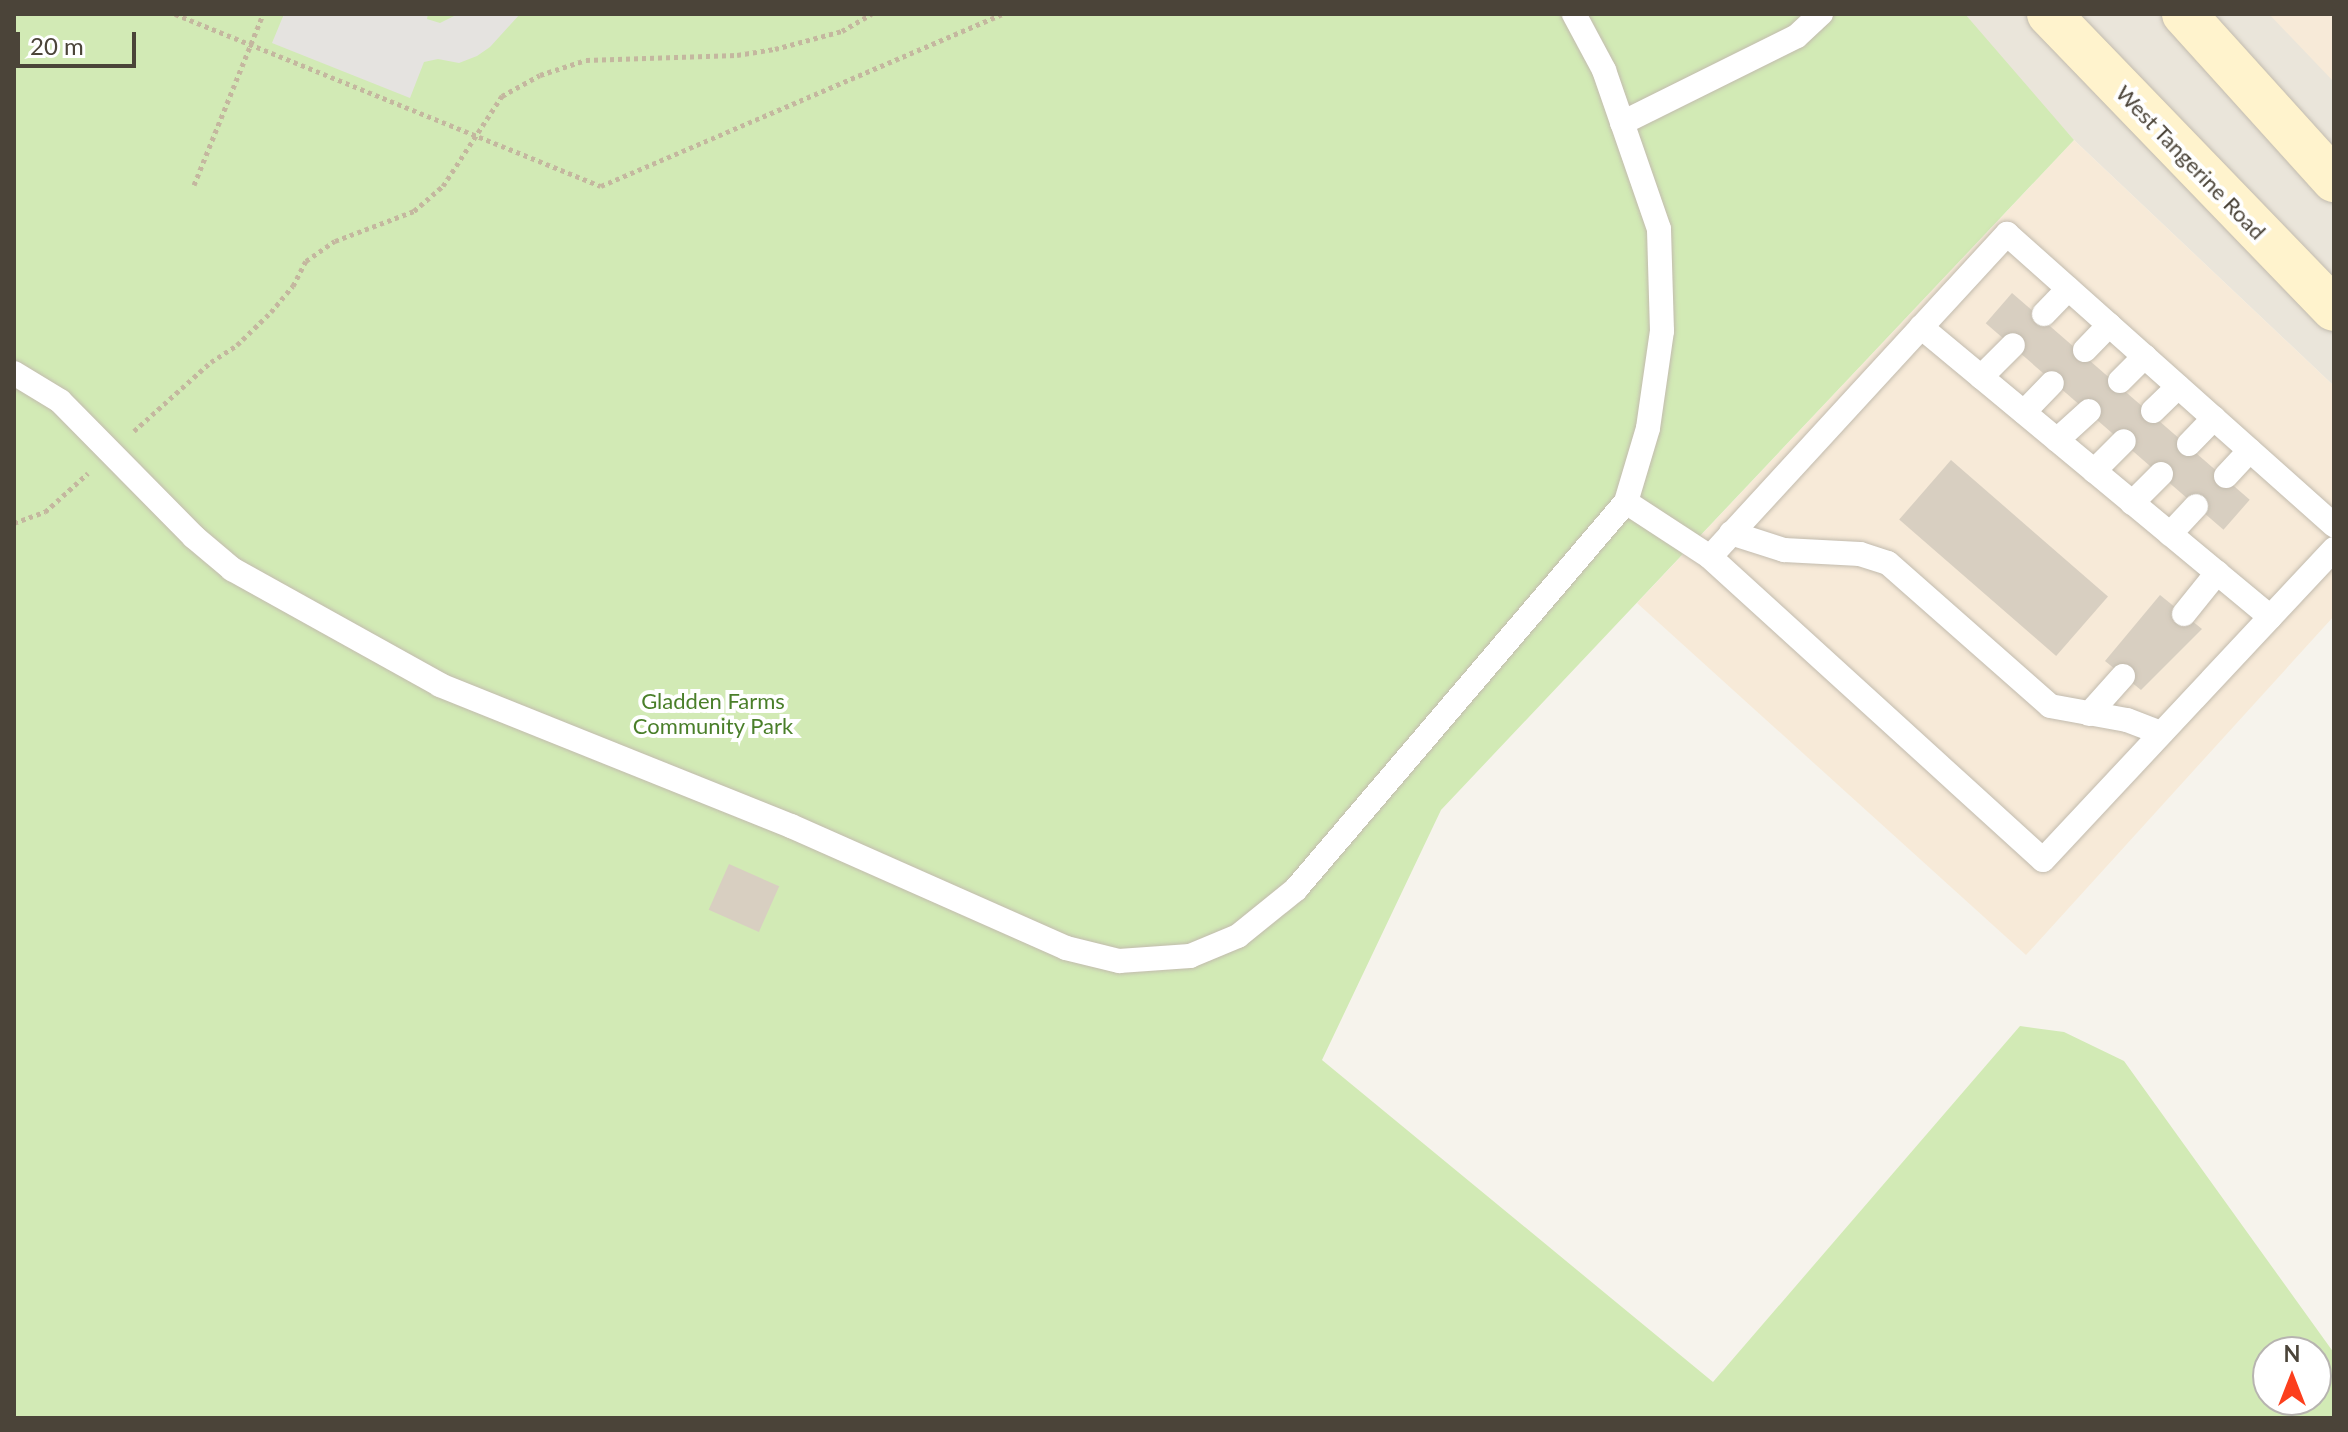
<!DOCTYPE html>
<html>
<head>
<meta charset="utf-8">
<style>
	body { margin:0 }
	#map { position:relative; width:2348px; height:1432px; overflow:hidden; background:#f6f3ec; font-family:Lato,sans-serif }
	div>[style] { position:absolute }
	.residential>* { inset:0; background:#eae5da }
	.commercial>* { inset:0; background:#f7ead8 }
	.green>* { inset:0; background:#d2eab5 }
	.parking>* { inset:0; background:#e5e3e0 }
	.building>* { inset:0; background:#d8cfc1; transform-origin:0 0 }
	.path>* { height:5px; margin-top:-2.5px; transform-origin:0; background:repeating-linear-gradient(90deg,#c4b79f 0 4px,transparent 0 8px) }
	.roads { filter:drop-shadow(0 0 2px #c2bbae) drop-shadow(0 0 2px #c2bbae) }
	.service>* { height:24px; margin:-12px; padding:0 12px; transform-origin:12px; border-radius:12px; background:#fff }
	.secondary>* { height:44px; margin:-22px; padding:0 22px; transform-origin:22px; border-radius:22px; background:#fff3cd }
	span { translate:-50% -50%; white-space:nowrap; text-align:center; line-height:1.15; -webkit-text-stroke:8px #fff; paint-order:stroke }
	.street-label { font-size:22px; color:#4b4439 }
	.park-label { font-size:22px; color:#4a7f2a }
	.frame { position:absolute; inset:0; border:16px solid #4b4439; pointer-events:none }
	.north { position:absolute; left:2252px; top:1336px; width:80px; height:80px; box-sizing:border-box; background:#fff; border:2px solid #b7b4b0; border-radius:50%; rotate:0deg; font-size:22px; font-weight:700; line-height:32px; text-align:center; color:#4b4439 }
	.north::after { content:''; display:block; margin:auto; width:28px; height:36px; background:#fc3f1d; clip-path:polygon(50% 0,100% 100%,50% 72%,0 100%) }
	.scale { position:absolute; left:16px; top:32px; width:120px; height:36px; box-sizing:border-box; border:4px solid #4b4439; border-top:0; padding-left:10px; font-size:24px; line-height:28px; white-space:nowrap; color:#4b4439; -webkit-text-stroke:6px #fff; paint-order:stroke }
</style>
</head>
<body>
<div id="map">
	<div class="residential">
		<i style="clip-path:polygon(1961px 14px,2334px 14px,2334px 386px,2074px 140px)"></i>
	</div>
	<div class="commercial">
		<i style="clip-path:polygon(2269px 14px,2334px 14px,2334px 82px)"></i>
		<i style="clip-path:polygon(2074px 140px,2334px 386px,2334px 616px,2026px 955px,1637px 603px)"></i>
	</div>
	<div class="green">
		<i style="clip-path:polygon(evenodd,14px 14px,1965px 14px,2074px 140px,1441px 810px,1322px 1060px,1713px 1382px,2020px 1026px,2064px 1032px,2124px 1061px,2334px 1353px,2334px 1418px,14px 1418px,14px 14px,2268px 1352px,2316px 1352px,2316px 1400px,2268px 1400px,2268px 1352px)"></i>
	</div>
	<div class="parking">
		<i style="clip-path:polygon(284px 14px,428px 14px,427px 19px,440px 23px,458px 14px,520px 14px,490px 47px,477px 56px,459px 63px,438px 59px,424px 62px,410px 98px,272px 43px)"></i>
	</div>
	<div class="building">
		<i style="left:2012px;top:293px;width:315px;height:40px;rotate:41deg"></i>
		<i style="left:1951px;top:460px;width:208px;height:79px;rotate:41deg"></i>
		<i style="clip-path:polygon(2160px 595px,2202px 629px,2141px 690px,2105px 661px)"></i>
		<i style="left:729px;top:864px;width:55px;height:50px;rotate:24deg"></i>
	</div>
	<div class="path">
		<i style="left:175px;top:14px;width:459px;rotate:22deg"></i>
		<i style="left:601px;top:186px;width:437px;rotate:-23.2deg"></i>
		<i style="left:194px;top:185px;width:184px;rotate:-68deg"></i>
		<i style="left:134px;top:431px;width:103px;rotate:-41.9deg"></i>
		<i style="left:211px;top:362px;width:31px;rotate:-33deg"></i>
		<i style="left:237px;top:345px;width:47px;rotate:-44.1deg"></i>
		<i style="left:271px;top:312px;width:34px;rotate:-50deg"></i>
		<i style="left:293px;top:286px;width:28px;rotate:-63deg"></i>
		<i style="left:306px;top:261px;width:35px;rotate:-35deg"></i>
		<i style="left:335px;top:241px;width:85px;rotate:-20.8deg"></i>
		<i style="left:414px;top:211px;width:38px;rotate:-41deg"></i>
		<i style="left:443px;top:186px;width:108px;rotate:-56.8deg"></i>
		<i style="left:502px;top:96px;width:43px;rotate:-28.9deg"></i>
		<i style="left:540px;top:75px;width:48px;rotate:-18.1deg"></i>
		<i style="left:586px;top:60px;width:151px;rotate:-1.9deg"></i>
		<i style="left:737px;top:55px;width:38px;rotate:-9deg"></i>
		<i style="left:775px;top:49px;width:69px;rotate:-15deg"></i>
		<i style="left:842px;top:31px;width:34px;rotate:-30deg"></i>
		<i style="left:14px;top:523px;width:33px;rotate:-20deg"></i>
		<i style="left:45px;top:512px;width:58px;rotate:-42.2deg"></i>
	</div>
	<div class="roads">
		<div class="service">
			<i style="left:1622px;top:123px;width:195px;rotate:-26.4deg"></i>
			<i style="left:1797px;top:36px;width:33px;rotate:-43deg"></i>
			<i style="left:2044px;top:314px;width:35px;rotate:-46deg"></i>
			<i style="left:1921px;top:327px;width:454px;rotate:39.7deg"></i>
			<i style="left:2085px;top:350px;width:35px;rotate:-46deg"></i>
			<i style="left:14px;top:373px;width:54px;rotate:31.3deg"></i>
			<i style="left:60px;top:401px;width:191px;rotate:45.4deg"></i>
			<i style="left:194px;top:537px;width:50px;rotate:40.1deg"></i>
			<i style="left:232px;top:569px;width:238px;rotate:29.1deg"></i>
			<i style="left:440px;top:685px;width:378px;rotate:21.9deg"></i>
			<i style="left:791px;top:826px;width:301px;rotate:23.9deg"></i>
			<i style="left:1066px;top:948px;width:55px;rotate:13.8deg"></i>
			<i style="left:1119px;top:961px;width:71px;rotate:-4deg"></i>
			<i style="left:1190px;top:956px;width:52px;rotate:-22.6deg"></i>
			<i style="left:1238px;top:936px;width:75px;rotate:-39deg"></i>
			<i style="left:1296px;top:889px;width:509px;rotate:-49.55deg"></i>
			<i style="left:1626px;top:502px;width:77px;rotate:-73.4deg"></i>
			<i style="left:1648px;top:428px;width:98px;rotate:-81.8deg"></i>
			<i style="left:1662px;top:331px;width:102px;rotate:-91.7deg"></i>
			<i style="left:1659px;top:229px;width:168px;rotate:-109.1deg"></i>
			<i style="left:1604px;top:70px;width:64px;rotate:-118.2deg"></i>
			<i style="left:1981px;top:377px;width:45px;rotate:-45deg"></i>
			<i style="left:2120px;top:381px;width:35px;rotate:-45deg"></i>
			<i style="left:2153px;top:411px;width:35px;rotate:-44deg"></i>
			<i style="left:2024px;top:412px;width:40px;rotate:-46deg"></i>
			<i style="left:2057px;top:440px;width:43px;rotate:-42.2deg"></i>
			<i style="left:2189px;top:444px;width:36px;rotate:-46deg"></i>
			<i style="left:2094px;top:471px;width:42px;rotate:-45deg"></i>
			<i style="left:2226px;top:476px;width:35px;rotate:-47deg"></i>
			<i style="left:1626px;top:502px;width:100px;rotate:33.2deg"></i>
			<i style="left:1710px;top:557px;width:450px;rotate:42.3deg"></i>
			<i style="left:2043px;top:860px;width:426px;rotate:-46.9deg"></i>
			<i style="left:2132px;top:503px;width:41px;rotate:-45deg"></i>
			<i style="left:1731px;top:533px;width:56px;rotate:17.8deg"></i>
			<i style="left:1784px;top:550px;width:76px;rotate:3deg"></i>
			<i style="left:1860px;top:554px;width:29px;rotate:18deg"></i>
			<i style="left:1888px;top:563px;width:216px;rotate:41.4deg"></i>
			<i style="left:2050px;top:706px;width:78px;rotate:10.3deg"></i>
			<i style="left:2127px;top:720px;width:36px;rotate:21deg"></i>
			<i style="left:2170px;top:534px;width:38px;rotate:-47deg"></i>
			<i style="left:1710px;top:557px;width:439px;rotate:-47.4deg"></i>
			<i style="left:2007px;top:234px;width:438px;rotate:41.7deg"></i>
			<i style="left:2184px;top:614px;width:53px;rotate:-51.2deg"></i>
			<i style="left:2089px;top:714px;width:51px;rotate:-48.2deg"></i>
		</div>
		<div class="secondary">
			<i style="left:2049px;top:14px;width:410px;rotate:46deg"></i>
			<i style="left:2184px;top:14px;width:224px;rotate:47.9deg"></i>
		</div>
	</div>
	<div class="street-label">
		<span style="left:2191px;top:162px;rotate:46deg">West Tangerine Road</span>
	</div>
	<div class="park-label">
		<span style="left:713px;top:713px">Gladden Farms<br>Community Park</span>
	</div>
	<div class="frame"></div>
	<div class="north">N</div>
	<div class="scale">20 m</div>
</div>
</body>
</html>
